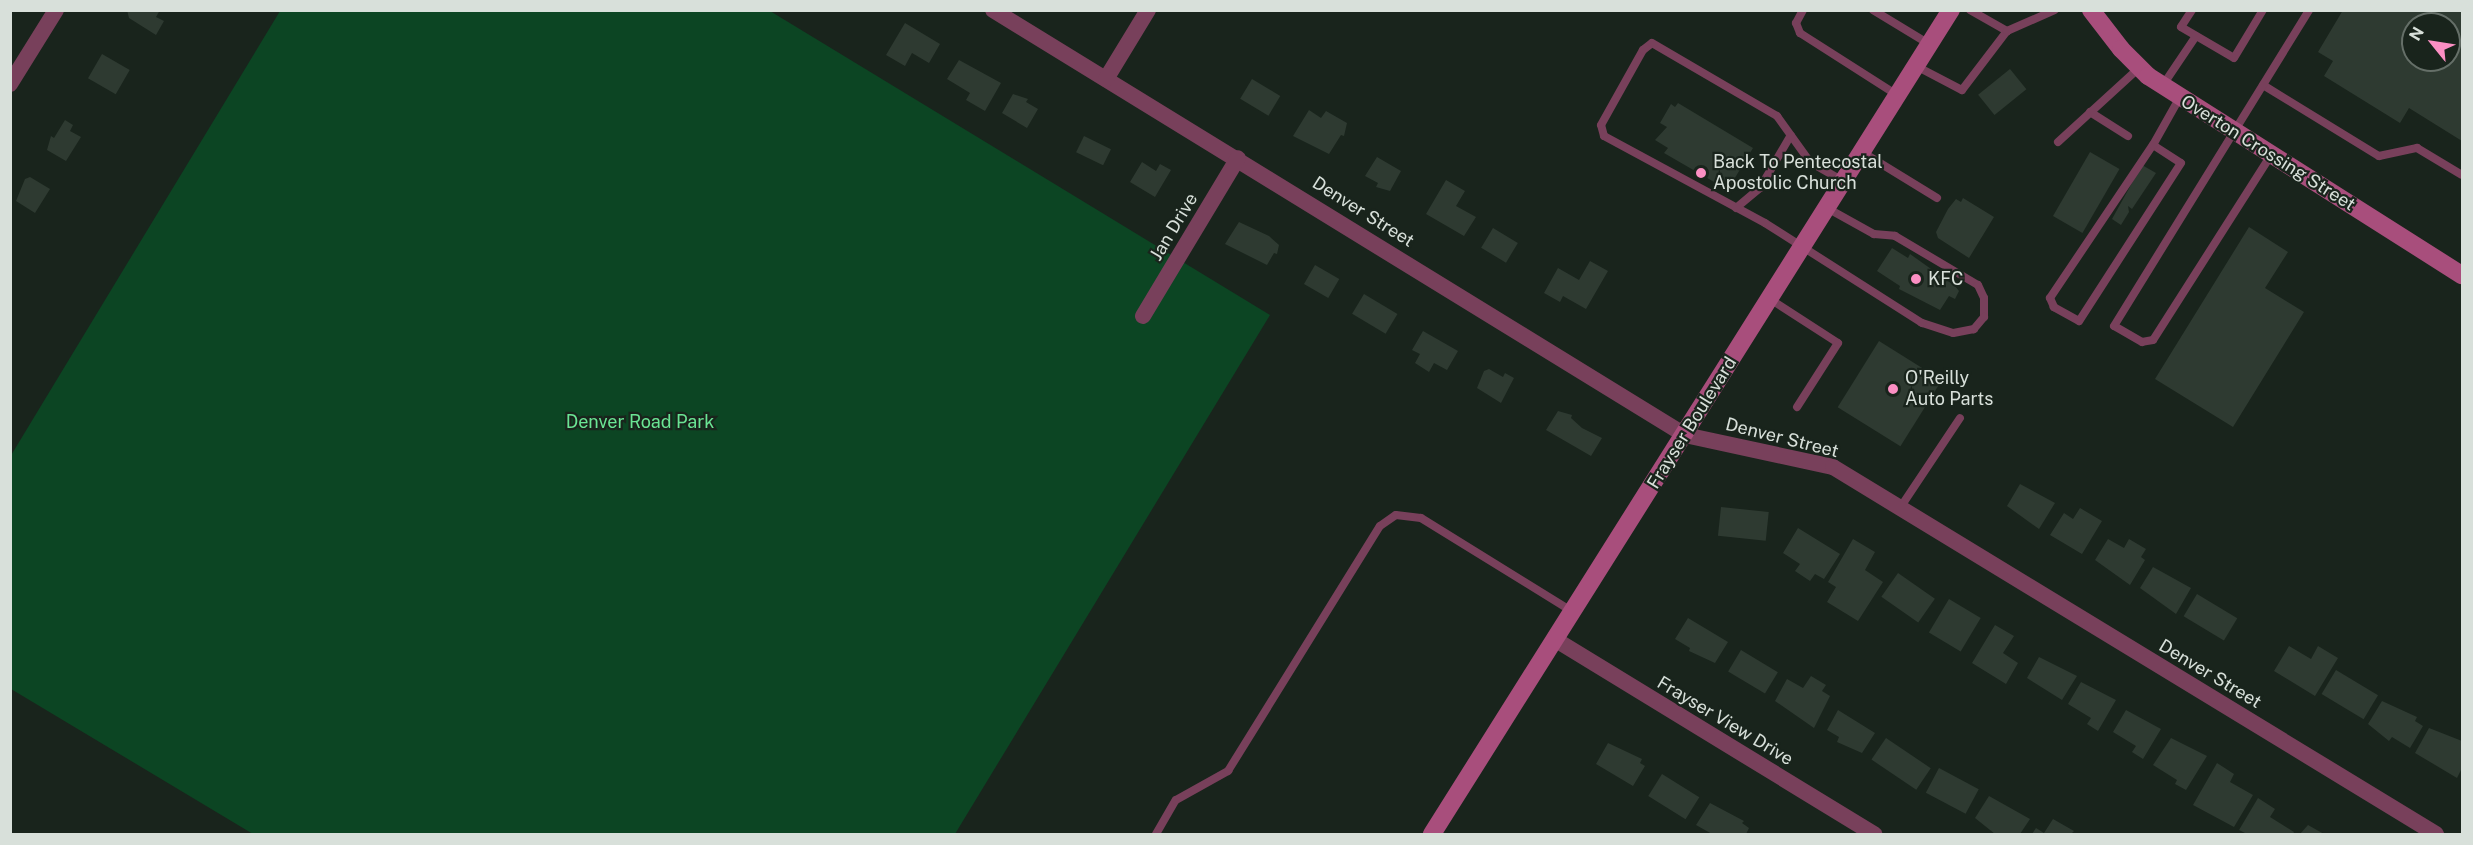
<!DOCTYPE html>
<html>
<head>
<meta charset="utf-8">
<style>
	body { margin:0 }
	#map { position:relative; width:2473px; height:845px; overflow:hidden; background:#19241c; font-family:"Public Sans",sans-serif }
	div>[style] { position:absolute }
	.green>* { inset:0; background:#0c4523 }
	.building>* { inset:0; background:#2e3a31; transform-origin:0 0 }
	.service>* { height:8px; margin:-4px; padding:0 4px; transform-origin:4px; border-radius:4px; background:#78405b }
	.minor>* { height:16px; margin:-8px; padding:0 8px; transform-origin:8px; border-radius:8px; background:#78405b }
	.secondary>* { height:18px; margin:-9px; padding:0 9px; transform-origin:9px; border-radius:9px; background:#a84e7c }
	.dots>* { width:16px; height:16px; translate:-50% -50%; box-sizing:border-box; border:3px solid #19241c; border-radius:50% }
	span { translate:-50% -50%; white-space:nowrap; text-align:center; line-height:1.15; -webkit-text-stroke:4.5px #19241c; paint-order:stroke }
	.street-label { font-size:18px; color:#d8e0da }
	.poi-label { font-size:18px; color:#d8e0da }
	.left { translate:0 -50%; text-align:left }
	.park-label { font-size:18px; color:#6ae594 }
	.frame { position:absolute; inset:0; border:12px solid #d8e0da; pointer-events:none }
	.north { position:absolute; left:2401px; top:12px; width:60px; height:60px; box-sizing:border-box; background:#19241c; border:2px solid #656f68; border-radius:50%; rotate:300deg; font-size:16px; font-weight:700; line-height:24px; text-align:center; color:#d8e0da }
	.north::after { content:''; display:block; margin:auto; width:21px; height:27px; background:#fb8fc3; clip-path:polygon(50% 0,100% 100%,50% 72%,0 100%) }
</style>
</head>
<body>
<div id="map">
	<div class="green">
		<i style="clip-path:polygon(280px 11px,770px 11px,1270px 315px,955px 834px,253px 834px,11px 689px,10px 457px)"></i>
	</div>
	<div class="building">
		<i style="clip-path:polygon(127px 10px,160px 10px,156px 17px,164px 21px,156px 35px,129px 18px)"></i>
		<i style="clip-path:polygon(evenodd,2343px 10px,2462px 10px,2462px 141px,2409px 108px,2400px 123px,2324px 76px,2333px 61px,2318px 52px,2343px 10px,2413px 24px,2449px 24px,2449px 60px,2413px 60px,2413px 24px)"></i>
		<i style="clip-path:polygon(905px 23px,940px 44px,929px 63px,912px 53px,905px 66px,886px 55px)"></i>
		<i style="left:102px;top:54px;width:32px;height:28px;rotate:30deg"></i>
		<i style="clip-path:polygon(959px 60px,1001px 83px,985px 111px,966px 100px,970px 93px,947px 79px)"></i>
		<i style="left:2010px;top:69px;width:26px;height:41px;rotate:51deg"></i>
		<i style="left:1252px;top:79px;width:33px;height:23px;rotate:31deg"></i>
		<i style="clip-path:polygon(1013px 94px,1028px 99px,1026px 102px,1038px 109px,1027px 128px,1002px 113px)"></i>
		<i style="clip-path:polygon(1678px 103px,1753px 148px,1730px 186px,1723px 182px,1721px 186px,1664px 153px,1668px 148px,1655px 140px,1667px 127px,1660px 123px,1671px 104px,1675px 107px)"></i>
		<i style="clip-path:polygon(1309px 110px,1321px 118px,1326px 111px,1347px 123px,1344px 136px,1341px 135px,1329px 154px,1293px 136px)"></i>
		<i style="clip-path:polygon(65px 120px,73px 125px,70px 131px,81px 137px,66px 161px,47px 150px,51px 136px,54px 138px)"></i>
		<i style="left:1084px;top:136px;width:30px;height:18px;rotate:26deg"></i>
		<i style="left:2090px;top:152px;width:34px;height:74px;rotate:30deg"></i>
		<i style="clip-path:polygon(1377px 157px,1401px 171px,1390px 191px,1376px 187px,1378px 183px,1365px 176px)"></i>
		<i style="clip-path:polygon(1142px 162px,1156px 171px,1160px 164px,1171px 170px,1155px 197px,1130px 182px)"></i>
		<i style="clip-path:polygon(2142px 165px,2156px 173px,2132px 209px,2128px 206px,2129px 212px,2121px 225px,2112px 219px)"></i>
		<i style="clip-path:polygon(30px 177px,50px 189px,35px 213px,16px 201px,25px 179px)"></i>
		<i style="clip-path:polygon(1446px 180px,1465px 191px,1456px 206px,1476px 217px,1464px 236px,1426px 214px)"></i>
		<i style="clip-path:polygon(1963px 198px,1994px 217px,1969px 258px,1938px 238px,1936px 232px,1948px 209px,1956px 199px,1961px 202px)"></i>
		<i style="clip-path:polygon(1239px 222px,1269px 236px,1279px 245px,1277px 254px,1274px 253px,1267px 265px,1225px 244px)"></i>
		<i style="clip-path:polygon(2249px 227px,2288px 252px,2265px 288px,2304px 312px,2233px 427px,2155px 379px)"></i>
		<i style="left:1493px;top:228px;width:29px;height:23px;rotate:31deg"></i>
		<i style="clip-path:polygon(1892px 248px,1908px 258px,1910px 254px,1955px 286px,1959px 291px,1955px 299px,1949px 296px,1940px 310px,1899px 289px,1900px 286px,1877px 271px)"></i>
		<i style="clip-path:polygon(1590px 261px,1608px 271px,1586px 309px,1563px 296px,1560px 302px,1544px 293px,1558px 268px,1579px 280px)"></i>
		<i style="left:1315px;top:265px;width:28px;height:22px;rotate:30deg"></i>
		<i style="left:1364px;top:294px;width:39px;height:23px;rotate:31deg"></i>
		<i style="clip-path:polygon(1423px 331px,1458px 351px,1447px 370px,1434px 363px,1429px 372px,1415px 363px,1420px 354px,1412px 350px)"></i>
		<i style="left:1879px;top:341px;width:74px;height:78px;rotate:32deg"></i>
		<i style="clip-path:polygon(1489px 369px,1503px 377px,1505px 373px,1514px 378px,1501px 403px,1477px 388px,1484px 371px)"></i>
		<i style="clip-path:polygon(1558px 411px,1572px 415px,1571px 418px,1582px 428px,1602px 438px,1591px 456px,1546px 430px)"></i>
		<i style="clip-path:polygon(2020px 484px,2055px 503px,2039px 529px,2007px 506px)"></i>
		<i style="left:1721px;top:507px;width:48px;height:29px;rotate:6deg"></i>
		<i style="clip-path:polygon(2080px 508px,2102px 521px,2082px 554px,2050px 535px,2064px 513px,2073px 519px)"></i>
		<i style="clip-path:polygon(1798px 528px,1840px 554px,1824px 579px,1815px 574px,1810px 581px,1795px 571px,1800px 564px,1783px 553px)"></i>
		<i style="clip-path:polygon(1853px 539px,1875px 552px,1865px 570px,1883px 582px,1858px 621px,1827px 602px,1836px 587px,1828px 582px)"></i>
		<i style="clip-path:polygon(2108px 539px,2124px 548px,2129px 539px,2146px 549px,2141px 557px,2145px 560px,2130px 585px,2095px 560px)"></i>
		<i style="clip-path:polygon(2153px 567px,2191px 588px,2176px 614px,2140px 588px)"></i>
		<i style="left:1898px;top:573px;width:45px;height:29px;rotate:35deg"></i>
		<i style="left:2197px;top:594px;width:47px;height:26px;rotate:31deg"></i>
		<i style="left:1949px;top:599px;width:37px;height:39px;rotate:31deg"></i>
		<i style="clip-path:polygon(1688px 618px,1728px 642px,1715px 663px,1689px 651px,1690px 648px,1675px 639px)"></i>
		<i style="clip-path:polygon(1995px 625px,2014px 636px,2003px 653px,2018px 663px,2006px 684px,1972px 663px)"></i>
		<i style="clip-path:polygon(2289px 646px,2311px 659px,2318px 646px,2338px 658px,2315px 696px,2274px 671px)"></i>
		<i style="left:1741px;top:650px;width:43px;height:25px;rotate:31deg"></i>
		<i style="clip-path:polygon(2039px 657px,2077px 676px,2062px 700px,2027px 678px)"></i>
		<i style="left:2336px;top:670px;width:49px;height:28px;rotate:31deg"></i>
		<i style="clip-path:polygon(1811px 676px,1826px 685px,1822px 691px,1830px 696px,1814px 728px,1775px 701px,1787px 679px,1803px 688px)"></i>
		<i style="clip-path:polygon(2081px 682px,2116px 700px,2098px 731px,2087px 724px,2091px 718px,2068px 704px)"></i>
		<i style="clip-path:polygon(2382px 701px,2417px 717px,2415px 721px,2423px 726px,2410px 748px,2392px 737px,2389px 741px,2368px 724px)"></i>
		<i style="clip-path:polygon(1838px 710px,1875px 733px,1862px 753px,1837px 742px,1839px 737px,1827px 730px)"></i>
		<i style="clip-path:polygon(2126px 710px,2161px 729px,2143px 759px,2132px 752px,2136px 746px,2113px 732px)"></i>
		<i style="clip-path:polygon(2429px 728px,2462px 741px,2462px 768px,2457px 778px,2415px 753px)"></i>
		<i style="left:1886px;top:738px;width:54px;height:26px;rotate:34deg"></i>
		<i style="clip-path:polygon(2171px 738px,2207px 756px,2186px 790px,2175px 784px,2177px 780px,2153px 765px)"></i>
		<i style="clip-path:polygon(1608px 743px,1642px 759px,1640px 763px,1645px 766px,1633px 786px,1596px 764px)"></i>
		<i style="clip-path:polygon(2217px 763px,2234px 774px,2230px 782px,2253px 795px,2234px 827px,2193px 805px)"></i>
		<i style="left:1939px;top:768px;width:45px;height:28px;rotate:28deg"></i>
		<i style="left:1662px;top:774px;width:44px;height:26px;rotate:32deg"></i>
		<i style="clip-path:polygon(1989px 796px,2030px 819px,2020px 834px,1995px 834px,1975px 818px)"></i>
		<i style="clip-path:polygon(2258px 798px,2275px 809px,2270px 817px,2294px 832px,2293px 834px,2247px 834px,2239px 830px)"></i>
		<i style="clip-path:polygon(1710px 803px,1744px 821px,1742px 823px,1749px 828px,1746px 834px,1712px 834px,1696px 825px)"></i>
		<i style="clip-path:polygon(2053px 819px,2074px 831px,2071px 834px,2032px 834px,2036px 828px,2044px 833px)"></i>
		<i style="clip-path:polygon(2308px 825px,2324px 834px,2300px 834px)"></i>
	</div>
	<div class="service">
		<i style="left:1803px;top:10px;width:15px;rotate:118deg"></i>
		<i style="left:1796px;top:23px;width:11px;rotate:68deg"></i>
		<i style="left:1800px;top:33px;width:115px;rotate:32.6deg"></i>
		<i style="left:1873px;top:10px;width:66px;rotate:31.3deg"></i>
		<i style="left:1970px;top:10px;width:43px;rotate:29.6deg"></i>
		<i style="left:2192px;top:10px;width:20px;rotate:123deg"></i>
		<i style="left:2181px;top:27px;width:61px;rotate:30.3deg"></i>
		<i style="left:2234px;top:58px;width:56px;rotate:-58.9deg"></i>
		<i style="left:1916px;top:66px;width:52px;rotate:27.6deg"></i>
		<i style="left:1962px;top:90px;width:74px;rotate:-52.7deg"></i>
		<i style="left:2007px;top:31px;width:52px;rotate:-23.6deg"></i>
		<i style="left:2163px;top:85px;width:59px;rotate:-56deg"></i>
		<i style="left:2263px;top:85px;width:136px;rotate:31.5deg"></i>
		<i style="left:2379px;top:156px;width:39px;rotate:-12deg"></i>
		<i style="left:2417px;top:148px;width:52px;rotate:31deg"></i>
		<i style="left:2090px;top:112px;width:45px;rotate:32.3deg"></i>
		<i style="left:2058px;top:142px;width:110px;rotate:-42.4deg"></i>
		<i style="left:2153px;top:145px;width:33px;rotate:33deg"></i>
		<i style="left:2181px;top:163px;width:188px;rotate:122.8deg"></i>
		<i style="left:2079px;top:321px;width:29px;rotate:-151deg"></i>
		<i style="left:2054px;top:307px;width:10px;rotate:-114deg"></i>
		<i style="left:2050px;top:298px;width:184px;rotate:-56.1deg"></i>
		<i style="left:2153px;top:145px;width:55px;rotate:-60.6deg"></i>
		<i style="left:1862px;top:152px;width:88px;rotate:31.5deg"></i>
		<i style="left:2271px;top:155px;width:219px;rotate:122.5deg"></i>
		<i style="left:2153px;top:340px;width:11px;rotate:170deg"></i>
		<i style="left:2142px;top:342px;width:32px;rotate:-150deg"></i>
		<i style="left:2114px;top:326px;width:371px;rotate:-58.3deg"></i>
		<i style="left:1736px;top:208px;width:31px;rotate:-40deg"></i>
		<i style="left:1760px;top:188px;width:61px;rotate:-59.7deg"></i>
		<i style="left:1827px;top:208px;width:54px;rotate:29deg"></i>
		<i style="left:1874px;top:234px;width:21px;rotate:5deg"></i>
		<i style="left:1895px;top:236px;width:96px;rotate:30.6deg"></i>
		<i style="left:1978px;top:285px;width:14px;rotate:65deg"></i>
		<i style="left:1984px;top:298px;width:19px;rotate:90deg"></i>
		<i style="left:1984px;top:317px;width:16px;rotate:130deg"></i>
		<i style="left:1974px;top:329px;width:21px;rotate:169deg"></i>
		<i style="left:1953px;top:333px;width:33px;rotate:-162deg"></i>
		<i style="left:1922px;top:323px;width:186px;rotate:-147.5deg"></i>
		<i style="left:1765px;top:223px;width:183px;rotate:-151.6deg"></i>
		<i style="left:1604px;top:136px;width:11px;rotate:-105deg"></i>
		<i style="left:1601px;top:125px;width:86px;rotate:-60.8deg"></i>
		<i style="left:1643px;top:50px;width:11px;rotate:-38deg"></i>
		<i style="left:1652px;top:43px;width:145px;rotate:30.3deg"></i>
		<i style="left:1777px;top:116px;width:57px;rotate:54.3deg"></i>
		<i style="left:1810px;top:162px;width:39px;rotate:30deg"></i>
		<i style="left:1770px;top:299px;width:81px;rotate:32.9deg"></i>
		<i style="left:1838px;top:343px;width:76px;rotate:122.6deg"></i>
		<i style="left:1900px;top:508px;width:108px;rotate:-56.3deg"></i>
		<i style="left:1156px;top:834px;width:39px;rotate:-60deg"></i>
		<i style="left:1176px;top:800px;width:60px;rotate:-29.1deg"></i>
		<i style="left:1228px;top:771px;width:288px;rotate:-58.2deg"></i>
		<i style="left:1380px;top:526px;width:19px;rotate:-35deg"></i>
		<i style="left:1396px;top:515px;width:25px;rotate:7deg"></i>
		<i style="left:1421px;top:518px;width:179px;rotate:31.7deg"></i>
	</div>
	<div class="minor">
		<i style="left:993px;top:10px;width:812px;rotate:31.56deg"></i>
		<i style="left:1685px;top:435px;width:151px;rotate:12.2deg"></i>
		<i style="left:1833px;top:467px;width:706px;rotate:31.33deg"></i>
		<i style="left:1106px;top:79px;width:81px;rotate:-58.7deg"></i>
		<i style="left:10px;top:84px;width:87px;rotate:-58.1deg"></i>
		<i style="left:1143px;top:316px;width:184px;rotate:-59deg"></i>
		<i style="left:1556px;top:640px;width:373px;rotate:31.4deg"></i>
	</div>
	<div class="secondary">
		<i style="left:2091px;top:10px;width:49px;rotate:52.4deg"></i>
		<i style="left:2121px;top:49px;width:38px;rotate:45deg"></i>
		<i style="left:2148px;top:76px;width:372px;rotate:32.4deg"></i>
		<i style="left:1432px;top:834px;width:974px;rotate:-57.8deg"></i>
	</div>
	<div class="dots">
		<i style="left:1701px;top:173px;background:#fb8fc3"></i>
		<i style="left:1916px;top:279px;background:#fb8fc3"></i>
		<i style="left:1893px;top:389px;background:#fb8fc3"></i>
	</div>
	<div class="street-label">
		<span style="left:2268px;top:153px;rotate:32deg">Overton Crossing Street</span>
		<span style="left:1363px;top:212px;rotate:32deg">Denver Street</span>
		<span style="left:1174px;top:227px;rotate:-59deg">Jan Drive</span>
		<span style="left:1692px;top:423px;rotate:-58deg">Frayser Boulevard</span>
		<span style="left:1782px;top:438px;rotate:14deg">Denver Street</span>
		<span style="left:2210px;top:674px;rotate:31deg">Denver Street</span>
		<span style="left:1725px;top:721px;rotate:31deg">Frayser View Drive</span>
	</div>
	<div class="poi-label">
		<span class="left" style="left:1713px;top:173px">Back To Pentecostal<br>Apostolic Church</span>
		<span class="left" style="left:1928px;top:279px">KFC</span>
		<span class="left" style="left:1905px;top:389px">O'Reilly<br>Auto Parts</span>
	</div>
	<div class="park-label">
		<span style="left:640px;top:422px">Denver Road Park</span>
	</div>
	<div class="frame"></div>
	<div class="north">N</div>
</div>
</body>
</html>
